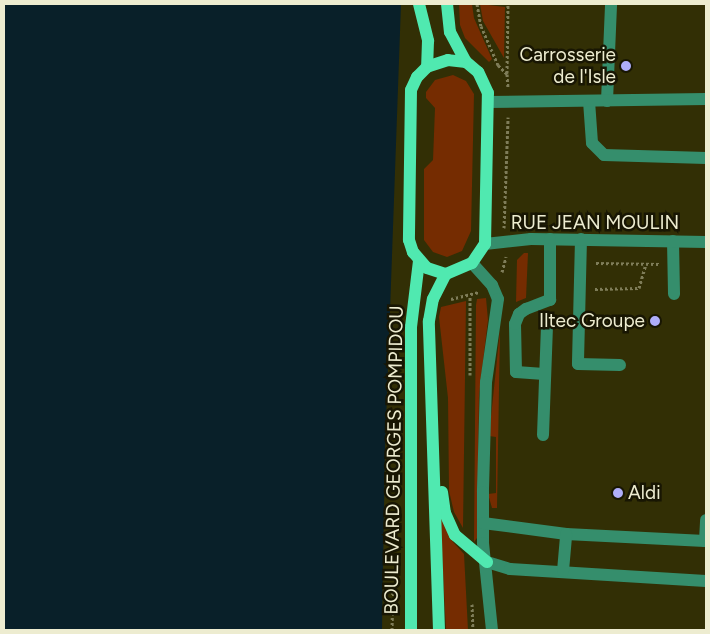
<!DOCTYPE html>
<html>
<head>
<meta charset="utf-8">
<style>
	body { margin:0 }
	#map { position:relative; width:710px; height:634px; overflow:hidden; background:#322f05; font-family:Figtree,sans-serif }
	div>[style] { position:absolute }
	.green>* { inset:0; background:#752c01 }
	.water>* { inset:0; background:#092029 }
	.path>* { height:3px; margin-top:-1.5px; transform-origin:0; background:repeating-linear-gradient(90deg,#7f7d59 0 2.5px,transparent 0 5px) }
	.minor>* { height:12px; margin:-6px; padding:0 6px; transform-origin:6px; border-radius:6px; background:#358e6c }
	.major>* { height:12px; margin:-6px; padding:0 6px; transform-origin:6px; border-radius:6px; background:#50e9b0 }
	.dots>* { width:14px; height:14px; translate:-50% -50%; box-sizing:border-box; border:2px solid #181603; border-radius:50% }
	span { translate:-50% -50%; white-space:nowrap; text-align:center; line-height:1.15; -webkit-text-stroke:5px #181603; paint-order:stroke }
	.poi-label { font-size:19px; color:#edecd0 }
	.right { translate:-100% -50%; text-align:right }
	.left { translate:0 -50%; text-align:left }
	.street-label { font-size:19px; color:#edecd0 }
	.frame { position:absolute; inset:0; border:5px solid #edecd0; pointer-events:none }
</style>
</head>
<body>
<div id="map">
	<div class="green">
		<i style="clip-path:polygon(459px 4px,472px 4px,474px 18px,492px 59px,489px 62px,465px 38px,460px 25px)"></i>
		<i style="clip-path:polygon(480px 4px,505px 7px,504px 58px,483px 21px)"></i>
		<i style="clip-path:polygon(453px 75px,466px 81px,474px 94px,471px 231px,462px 251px,447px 257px,433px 252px,424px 240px,424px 169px,433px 160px,435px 108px,426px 98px,426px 92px,435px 80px)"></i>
		<i style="clip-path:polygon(524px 253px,528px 253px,526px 298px,516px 302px,517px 260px)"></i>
		<i style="clip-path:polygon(486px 298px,488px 320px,479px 395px,477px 538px,474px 542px,476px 305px,477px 299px)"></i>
		<i style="clip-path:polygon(466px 301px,463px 528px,454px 512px,449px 491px,448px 398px,439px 317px,441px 307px)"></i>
		<i style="clip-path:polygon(500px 330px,497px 508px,492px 508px,488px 494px,496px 493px,496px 437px,489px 436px)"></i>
		<i style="clip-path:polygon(440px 514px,453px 542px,464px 554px,468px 630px,446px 630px)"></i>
	</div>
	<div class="water">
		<i style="clip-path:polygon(4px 4px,401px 4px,385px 451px,382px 630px,4px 630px)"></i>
	</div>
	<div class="path">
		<i style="left:477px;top:4px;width:22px;rotate:80deg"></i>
		<i style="left:481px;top:26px;width:43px;rotate:66.4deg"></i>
		<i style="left:498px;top:65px;width:13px;rotate:45deg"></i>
		<i style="left:507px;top:74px;width:14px;rotate:86deg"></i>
		<i style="left:507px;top:73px;width:69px;rotate:-89.2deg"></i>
		<i style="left:504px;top:228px;width:111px;rotate:-87.9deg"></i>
		<i style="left:596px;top:263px;width:64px;rotate:0.9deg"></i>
		<i style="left:502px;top:272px;width:16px;rotate:-75deg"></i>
		<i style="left:595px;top:289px;width:44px;rotate:-1.3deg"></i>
		<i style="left:639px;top:288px;width:25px;rotate:-74deg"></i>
		<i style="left:451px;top:299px;width:29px;rotate:-14deg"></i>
		<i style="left:470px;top:375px;width:79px;rotate:-90deg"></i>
		<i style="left:472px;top:604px;width:26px;rotate:88deg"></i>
		<i style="left:392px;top:630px;width:44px;rotate:-88.7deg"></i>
	</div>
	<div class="minor">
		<i style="left:589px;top:101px;width:42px;rotate:85.9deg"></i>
		<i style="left:592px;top:143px;width:17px;rotate:45deg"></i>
		<i style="left:604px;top:155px;width:102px;rotate:1.7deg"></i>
		<i style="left:607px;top:101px;width:96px;rotate:-87.6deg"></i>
		<i style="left:488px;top:102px;width:218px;rotate:-0.8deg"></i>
		<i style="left:581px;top:239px;width:125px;rotate:91.4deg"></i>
		<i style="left:578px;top:364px;width:42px;rotate:1.4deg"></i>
		<i style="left:673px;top:241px;width:53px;rotate:88.9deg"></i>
		<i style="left:485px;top:244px;width:46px;rotate:-6.2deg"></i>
		<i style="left:531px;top:239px;width:175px;rotate:1deg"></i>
		<i style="left:472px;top:263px;width:30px;rotate:48deg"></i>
		<i style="left:492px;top:285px;width:15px;rotate:67deg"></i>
		<i style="left:498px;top:299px;width:84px;rotate:98.2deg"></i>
		<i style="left:486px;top:382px;width:110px;rotate:91.6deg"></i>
		<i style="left:483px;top:492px;width:51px;rotate:90deg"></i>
		<i style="left:483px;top:543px;width:87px;rotate:84.1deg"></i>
		<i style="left:544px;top:374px;width:28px;rotate:-176deg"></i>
		<i style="left:516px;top:372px;width:48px;rotate:-91.2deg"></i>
		<i style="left:515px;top:324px;width:11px;rotate:-68deg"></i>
		<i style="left:519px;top:314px;width:9px;rotate:-36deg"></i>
		<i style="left:526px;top:309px;width:26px;rotate:-21deg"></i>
		<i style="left:550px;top:300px;width:61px;rotate:-90deg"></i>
		<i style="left:543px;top:435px;width:109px;rotate:-87.9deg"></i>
		<i style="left:483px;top:523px;width:84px;rotate:7.5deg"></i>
		<i style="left:566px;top:534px;width:139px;rotate:2.9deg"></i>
		<i style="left:705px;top:541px;width:21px;rotate:-87deg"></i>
		<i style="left:487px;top:562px;width:24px;rotate:17deg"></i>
		<i style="left:510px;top:569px;width:196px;rotate:3.5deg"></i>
		<i style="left:563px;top:571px;width:37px;rotate:-85deg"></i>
	</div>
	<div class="major">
		<i style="left:419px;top:4px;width:38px;rotate:76deg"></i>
		<i style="left:428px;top:41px;width:26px;rotate:92deg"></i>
		<i style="left:427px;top:67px;width:14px;rotate:135deg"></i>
		<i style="left:417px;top:77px;width:14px;rotate:115deg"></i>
		<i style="left:411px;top:90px;width:150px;rotate:90.8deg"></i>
		<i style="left:409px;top:240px;width:13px;rotate:72deg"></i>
		<i style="left:413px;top:252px;width:21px;rotate:49deg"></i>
		<i style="left:427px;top:268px;width:20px;rotate:18deg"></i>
		<i style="left:446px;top:274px;width:28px;rotate:-23deg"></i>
		<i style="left:472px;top:263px;width:23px;rotate:-56deg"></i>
		<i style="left:485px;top:244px;width:151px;rotate:-88.9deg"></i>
		<i style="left:488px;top:93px;width:23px;rotate:-115deg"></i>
		<i style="left:478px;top:72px;width:16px;rotate:-140deg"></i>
		<i style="left:466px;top:62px;width:18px;rotate:-174deg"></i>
		<i style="left:448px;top:60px;width:22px;rotate:162deg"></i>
		<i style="left:447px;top:4px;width:28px;rotate:84deg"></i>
		<i style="left:450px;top:32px;width:34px;rotate:62deg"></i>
		<i style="left:442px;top:492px;width:21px;rotate:82deg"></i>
		<i style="left:445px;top:513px;width:24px;rotate:66deg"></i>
		<i style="left:455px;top:535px;width:42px;rotate:40.2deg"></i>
		<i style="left:411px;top:630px;width:303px;rotate:-90deg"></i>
		<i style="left:411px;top:327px;width:66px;rotate:-83.1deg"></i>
		<i style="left:439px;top:630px;width:309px;rotate:-91.9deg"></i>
		<i style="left:429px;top:321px;width:22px;rotate:-80deg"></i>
		<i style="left:433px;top:299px;width:28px;rotate:-63deg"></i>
	</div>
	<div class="dots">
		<i style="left:626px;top:66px;background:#afaefa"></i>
		<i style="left:655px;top:321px;background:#afaefa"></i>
		<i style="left:618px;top:493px;background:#afaefa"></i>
	</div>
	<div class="poi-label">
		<span class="right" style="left:616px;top:66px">Carrosserie<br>de l'Isle</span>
		<span class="right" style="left:645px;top:321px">Iltec Groupe</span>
		<span class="left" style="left:628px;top:493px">Aldi</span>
	</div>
	<div class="street-label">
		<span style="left:595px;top:223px">RUE JEAN MOULIN</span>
		<span style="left:394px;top:460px;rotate:-89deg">BOULEVARD GEORGES POMPIDOU</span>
	</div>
	<div class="frame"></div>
</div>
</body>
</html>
